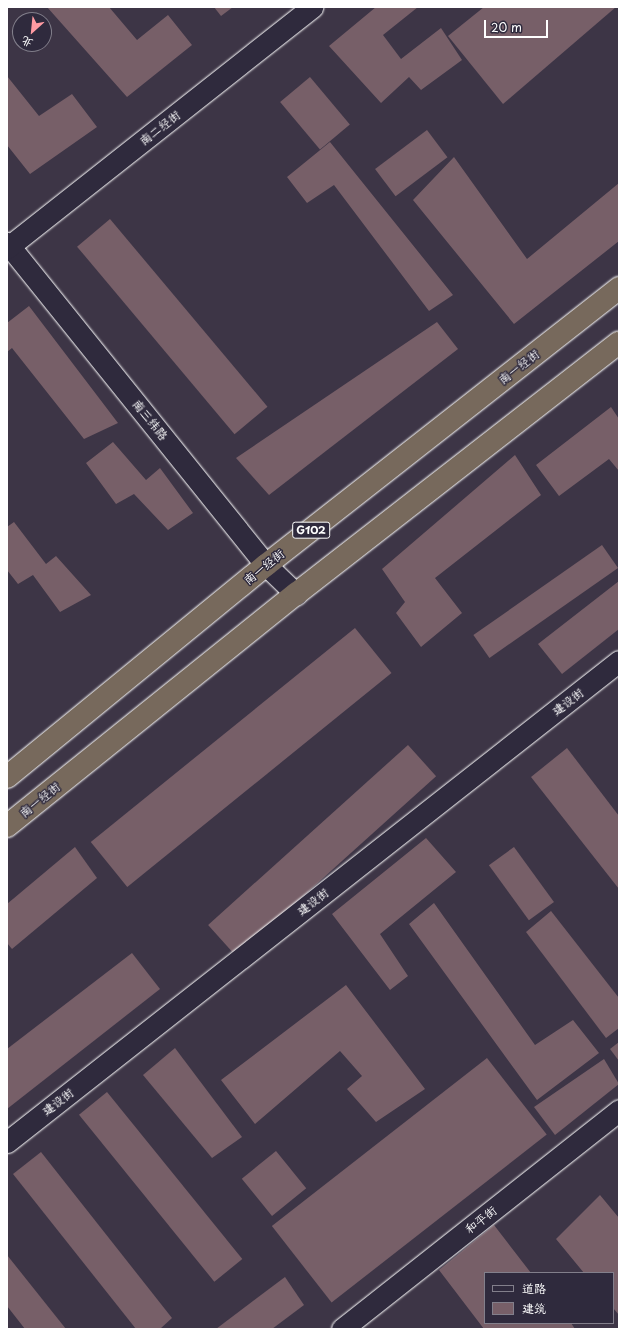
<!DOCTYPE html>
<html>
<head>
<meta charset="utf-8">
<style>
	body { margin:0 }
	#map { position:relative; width:626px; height:1336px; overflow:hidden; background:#3d3546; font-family:"Playpen Sans","LXGW WenKai TC",sans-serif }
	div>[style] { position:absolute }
	.building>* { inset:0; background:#775f68; transform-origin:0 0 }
	.roads { filter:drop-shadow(0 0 1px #fff) drop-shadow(0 0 1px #fff) }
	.minor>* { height:21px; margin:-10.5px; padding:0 10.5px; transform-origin:10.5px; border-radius:10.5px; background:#2f2a3d }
	.highway>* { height:22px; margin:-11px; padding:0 11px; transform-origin:11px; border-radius:11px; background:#77695c }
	span { translate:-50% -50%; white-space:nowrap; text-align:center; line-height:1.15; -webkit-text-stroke:3px #2f2a3d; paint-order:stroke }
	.shield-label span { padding:1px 3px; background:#2f2a3d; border:1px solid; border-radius:3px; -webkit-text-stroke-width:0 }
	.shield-label { font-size:11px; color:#fff; font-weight:700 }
	.street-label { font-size:12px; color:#fff }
	.frame { position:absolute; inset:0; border:8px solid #fff; pointer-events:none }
	.legend { position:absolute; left:484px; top:1272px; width:130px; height:52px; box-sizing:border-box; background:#2f2a3d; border:1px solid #827f8b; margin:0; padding:5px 7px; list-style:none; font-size:12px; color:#fff }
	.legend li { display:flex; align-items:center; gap:8px; height:20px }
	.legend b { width:20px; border:1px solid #827f8b }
	.north { position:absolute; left:12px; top:12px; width:40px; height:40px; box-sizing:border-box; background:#2f2a3d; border:1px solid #827f8b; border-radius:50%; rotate:207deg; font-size:11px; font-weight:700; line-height:16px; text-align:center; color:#fff }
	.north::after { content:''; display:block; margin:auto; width:14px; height:18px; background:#ff9aa2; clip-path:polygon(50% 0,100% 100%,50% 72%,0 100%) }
	.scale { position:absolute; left:484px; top:20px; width:64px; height:18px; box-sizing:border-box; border:2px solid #fff; border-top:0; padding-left:5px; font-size:12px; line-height:14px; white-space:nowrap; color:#fff; -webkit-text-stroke:3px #2f2a3d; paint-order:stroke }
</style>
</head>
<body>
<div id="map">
	<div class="building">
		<i style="clip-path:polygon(47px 7px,109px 7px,137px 40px,168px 15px,192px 45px,127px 97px)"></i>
		<i style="clip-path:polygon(214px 7px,233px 7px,221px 16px)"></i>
		<i style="clip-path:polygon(376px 7px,418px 7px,383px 35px,401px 59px,441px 28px,462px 60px,421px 90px,409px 77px,381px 103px,329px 46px)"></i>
		<i style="clip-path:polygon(484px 7px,616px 7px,503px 104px,448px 36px)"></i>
		<i style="clip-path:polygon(7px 76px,39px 116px,72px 94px,97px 127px,30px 174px,7px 145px)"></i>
		<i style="left:310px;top:77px;width:62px;height:39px;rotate:50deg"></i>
		<i style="left:427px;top:130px;width:34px;height:65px;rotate:53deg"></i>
		<i style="clip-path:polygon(330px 142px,453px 295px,429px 311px,334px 185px,307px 203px,287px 177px)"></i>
		<i style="clip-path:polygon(454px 157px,527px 259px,619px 183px,619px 241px,514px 324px,413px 200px)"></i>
		<i style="left:110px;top:219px;width:245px;height:43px;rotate:50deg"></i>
		<i style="clip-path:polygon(29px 306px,118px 423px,84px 439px,12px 348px,7px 352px,7px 323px)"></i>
		<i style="clip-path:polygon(437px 322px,458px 349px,269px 495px,236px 458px)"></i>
		<i style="clip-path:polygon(611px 407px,619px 419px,619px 471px,609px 459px,559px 496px,536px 465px)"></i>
		<i style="clip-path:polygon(113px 442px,146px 480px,160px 468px,193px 513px,168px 530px,134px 494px,116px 504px,86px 463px)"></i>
		<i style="clip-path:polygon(515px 455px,541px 495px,435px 578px,462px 613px,421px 647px,396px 613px,405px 602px,382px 569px)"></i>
		<i style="clip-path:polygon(14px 522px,46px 564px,56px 556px,91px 595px,60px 612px,33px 575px,18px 584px,7px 570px,7px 527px)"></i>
		<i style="left:602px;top:545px;width:28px;height:157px;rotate:55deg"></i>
		<i style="clip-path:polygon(619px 581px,619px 629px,562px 674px,538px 644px)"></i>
		<i style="left:355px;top:628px;width:58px;height:340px;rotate:51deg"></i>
		<i style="left:408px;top:745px;width:42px;height:269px;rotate:48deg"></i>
		<i style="clip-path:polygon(567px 748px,619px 816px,619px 889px,531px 777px)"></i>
		<i style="clip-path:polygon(426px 838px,456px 872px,380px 934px,408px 976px,390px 990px,332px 914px)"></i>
		<i style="clip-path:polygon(75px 847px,97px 878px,12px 949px,7px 943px,7px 904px)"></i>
		<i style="left:514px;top:847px;width:68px;height:31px;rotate:54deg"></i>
		<i style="clip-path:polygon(434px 903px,535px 1045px,573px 1020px,599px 1053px,537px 1100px,409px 924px)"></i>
		<i style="clip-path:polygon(551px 911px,619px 998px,619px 1028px,606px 1038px,526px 932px)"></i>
		<i style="clip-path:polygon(132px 953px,160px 989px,7px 1109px,7px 1049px)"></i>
		<i style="clip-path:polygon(346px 985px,425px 1089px,376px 1122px,347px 1089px,362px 1076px,340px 1051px,255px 1124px,221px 1080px)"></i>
		<i style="clip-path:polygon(619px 1042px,619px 1061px,610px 1049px)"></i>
		<i style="clip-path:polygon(175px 1048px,242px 1137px,212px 1158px,143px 1075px)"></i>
		<i style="left:487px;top:1058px;width:97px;height:273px;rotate:52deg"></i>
		<i style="clip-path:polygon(604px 1059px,619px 1084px,555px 1135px,534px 1107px)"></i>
		<i style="left:107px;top:1092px;width:215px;height:36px;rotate:51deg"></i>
		<i style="left:276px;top:1151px;width:48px;height:44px;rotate:51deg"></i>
		<i style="clip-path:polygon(41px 1152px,172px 1318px,160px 1329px,136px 1329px,13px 1174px)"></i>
		<i style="clip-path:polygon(600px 1195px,619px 1218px,619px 1315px,613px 1308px,613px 1273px,584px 1273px,556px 1239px)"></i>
		<i style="clip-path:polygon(494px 1225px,531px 1273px,485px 1273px,485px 1323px,571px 1323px,575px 1329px,484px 1329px,439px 1270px)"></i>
		<i style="clip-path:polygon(7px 1255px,66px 1329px,25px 1329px,7px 1306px)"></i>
		<i style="clip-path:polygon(285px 1277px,304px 1305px,272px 1329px,216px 1329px)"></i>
	</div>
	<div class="roads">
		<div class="minor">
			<i style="left:7px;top:243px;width:413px;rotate:51.2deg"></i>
			<i style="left:266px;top:565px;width:42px;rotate:44deg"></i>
			<i style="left:7px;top:248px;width:389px;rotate:-38.3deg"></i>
			<i style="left:7px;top:1142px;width:778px;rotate:-38.17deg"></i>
			<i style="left:342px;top:1329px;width:353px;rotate:-38.3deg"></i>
		</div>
		<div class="highway">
			<i style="left:7px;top:777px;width:335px;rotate:-39.3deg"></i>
			<i style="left:266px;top:565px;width:449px;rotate:-38.1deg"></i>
			<i style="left:7px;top:826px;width:371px;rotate:-38.8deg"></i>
			<i style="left:296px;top:594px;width:409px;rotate:-37.9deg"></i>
		</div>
	</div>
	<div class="shield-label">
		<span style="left:311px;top:530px">G102</span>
	</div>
	<div class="street-label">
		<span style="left:160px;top:128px;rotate:-38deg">南二经街</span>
		<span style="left:519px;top:367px;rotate:-38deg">南一经街</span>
		<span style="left:150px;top:420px;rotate:51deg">南三纬路</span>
		<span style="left:264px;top:567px;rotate:-39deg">南一经街</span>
		<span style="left:568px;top:702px;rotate:-38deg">建设街</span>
		<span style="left:40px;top:800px;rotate:-39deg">南一经街</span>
		<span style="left:313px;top:902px;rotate:-38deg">建设街</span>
		<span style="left:58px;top:1102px;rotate:-38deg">建设街</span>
		<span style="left:481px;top:1220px;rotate:-38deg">和平街</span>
	</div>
	<div class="frame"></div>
	<ul class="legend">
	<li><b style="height:5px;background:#2f2a3d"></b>道路</li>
	<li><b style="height:11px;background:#775f68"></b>建筑</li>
	</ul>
	<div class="north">北</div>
	<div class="scale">20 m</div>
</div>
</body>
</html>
